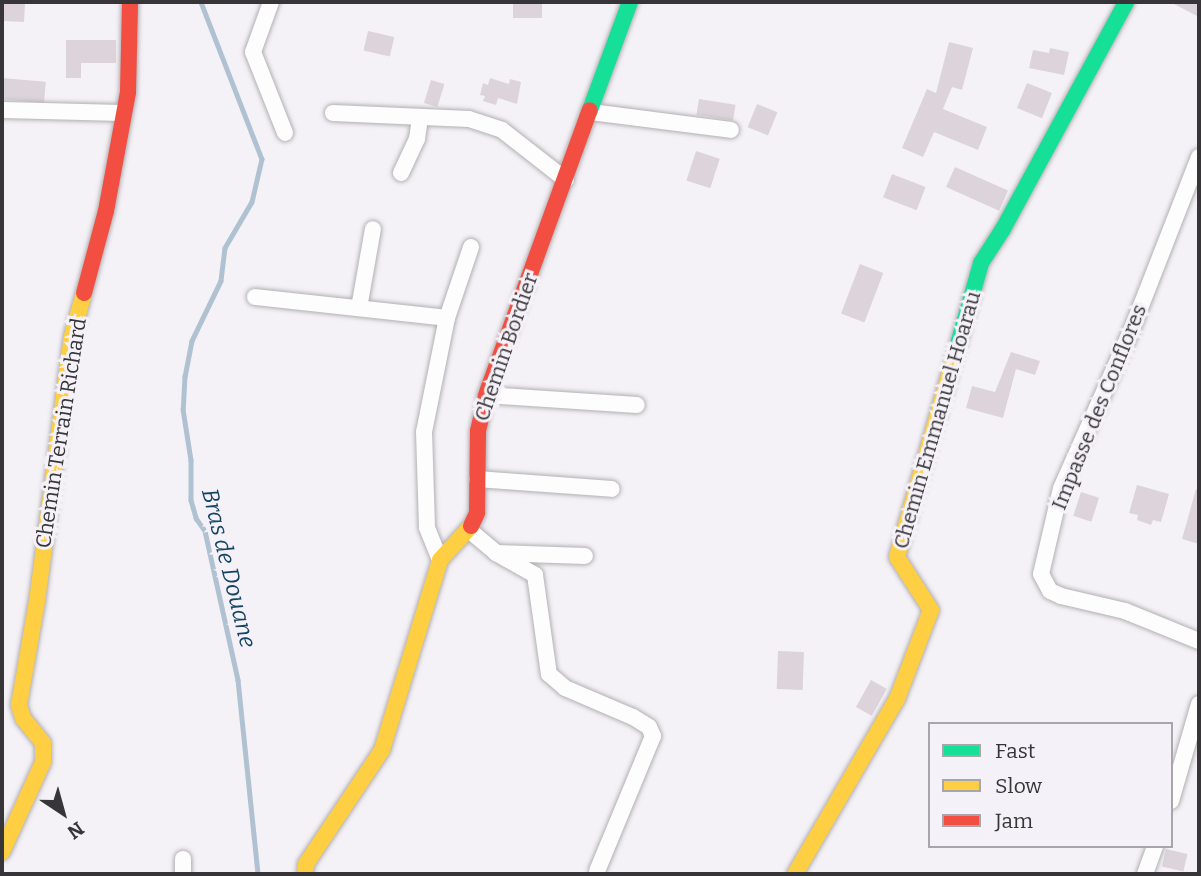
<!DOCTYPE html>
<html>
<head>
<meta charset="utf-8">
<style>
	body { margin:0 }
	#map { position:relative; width:1201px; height:876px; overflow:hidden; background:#f5f2f7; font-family:Bitter,serif }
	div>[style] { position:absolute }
	.stream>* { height:4.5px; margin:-2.25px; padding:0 2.25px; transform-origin:2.25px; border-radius:2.25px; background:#b0c2d2 }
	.building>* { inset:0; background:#dcd4da; transform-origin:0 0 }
	.roads { filter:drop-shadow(0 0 2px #b2b0b3) drop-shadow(0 0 2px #b2b0b3) }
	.street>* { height:16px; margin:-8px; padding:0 8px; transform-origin:8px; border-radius:8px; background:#fefdfe }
	.fast>* { height:16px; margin:-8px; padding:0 8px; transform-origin:8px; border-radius:8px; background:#16e098 }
	.slow>* { height:16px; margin:-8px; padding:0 8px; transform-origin:8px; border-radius:8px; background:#ffcf43 }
	.jam>* { height:16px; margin:-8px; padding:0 8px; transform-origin:8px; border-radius:8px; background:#f24e42 }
	span { translate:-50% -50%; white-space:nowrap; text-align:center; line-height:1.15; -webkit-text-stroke:6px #f5f1f8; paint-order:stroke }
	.street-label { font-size:21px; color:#373538 }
	.water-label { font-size:23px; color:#154462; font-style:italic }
	.frame { position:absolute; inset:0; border:4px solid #373538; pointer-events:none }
	.legend { position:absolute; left:928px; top:722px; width:245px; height:126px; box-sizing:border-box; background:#f5f1f8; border:2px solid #a9a6ab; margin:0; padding:9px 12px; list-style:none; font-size:21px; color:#373538 }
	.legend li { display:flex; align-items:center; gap:14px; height:35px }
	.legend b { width:35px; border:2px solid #a9a6ab }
	.north { position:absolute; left:28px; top:778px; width:70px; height:70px; -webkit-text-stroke:5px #f5f1f8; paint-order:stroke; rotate:144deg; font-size:19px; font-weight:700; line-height:28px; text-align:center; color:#373538 }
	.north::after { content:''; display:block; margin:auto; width:24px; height:32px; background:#373538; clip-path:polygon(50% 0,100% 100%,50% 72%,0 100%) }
</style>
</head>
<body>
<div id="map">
	<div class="stream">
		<i style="left:201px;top:2px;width:168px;rotate:68.8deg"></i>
		<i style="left:262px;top:159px;width:44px;rotate:103.1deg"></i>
		<i style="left:252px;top:202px;width:53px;rotate:120.4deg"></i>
		<i style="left:225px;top:248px;width:33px;rotate:97deg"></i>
		<i style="left:221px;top:281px;width:67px;rotate:115.8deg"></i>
		<i style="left:192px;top:341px;width:36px;rotate:101deg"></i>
		<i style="left:185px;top:376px;width:33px;rotate:93deg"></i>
		<i style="left:183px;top:409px;width:52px;rotate:81.1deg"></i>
		<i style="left:191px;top:460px;width:40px;rotate:90deg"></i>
		<i style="left:191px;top:500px;width:19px;rotate:74deg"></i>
		<i style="left:196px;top:518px;width:16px;rotate:55deg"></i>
		<i style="left:205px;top:531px;width:153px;rotate:77.5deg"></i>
		<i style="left:238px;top:680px;width:195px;rotate:84.1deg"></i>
	</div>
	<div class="building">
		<i style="left:513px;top:2px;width:29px;height:16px"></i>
		<i style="clip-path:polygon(1170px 2px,1199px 2px,1199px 17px)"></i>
		<i style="left:4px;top:3px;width:21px;height:18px;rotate:3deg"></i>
		<i style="left:368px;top:31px;width:27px;height:20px;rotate:13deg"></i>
		<i style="clip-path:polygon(66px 40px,116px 40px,116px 63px,81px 63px,81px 78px,66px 78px)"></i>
		<i style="clip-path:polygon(949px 42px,973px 48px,962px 90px,952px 87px,943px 109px,987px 127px,978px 150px,934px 132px,923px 157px,902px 148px,927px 89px,936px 93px)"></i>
		<i style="clip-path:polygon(1050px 48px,1069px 52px,1064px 75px,1029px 68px,1033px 50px,1049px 53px)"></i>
		<i style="left:2px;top:78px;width:44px;height:21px;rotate:5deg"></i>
		<i style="clip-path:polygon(490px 78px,509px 84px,510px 79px,521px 82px,517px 104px,498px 98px,496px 105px,483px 101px,485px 96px,480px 95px,483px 83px,488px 85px)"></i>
		<i style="left:431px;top:80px;width:14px;height:24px;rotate:17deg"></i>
		<i style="left:1027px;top:83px;width:27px;height:27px;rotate:22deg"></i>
		<i style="left:699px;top:99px;width:37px;height:16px;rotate:9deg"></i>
		<i style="left:757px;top:104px;width:22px;height:25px;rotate:22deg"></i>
		<i style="left:696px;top:151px;width:25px;height:31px;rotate:18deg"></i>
		<i style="left:955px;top:167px;width:58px;height:22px;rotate:24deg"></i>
		<i style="left:892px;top:174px;width:36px;height:25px;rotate:21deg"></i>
		<i style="left:860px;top:264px;width:25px;height:53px;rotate:21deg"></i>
		<i style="clip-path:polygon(1011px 352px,1040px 361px,1035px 375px,1016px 369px,1003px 418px,966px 408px,972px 386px,995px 392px)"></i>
		<i style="clip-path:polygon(1137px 485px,1169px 494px,1161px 522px,1153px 520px,1151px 525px,1137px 520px,1138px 515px,1129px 513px)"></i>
		<i style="clip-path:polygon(1196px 489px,1199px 490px,1199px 544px,1182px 539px)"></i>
		<i style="left:1081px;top:492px;width:19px;height:25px;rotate:18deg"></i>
		<i style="left:778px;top:651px;width:26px;height:38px;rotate:2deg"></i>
		<i style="left:871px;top:680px;width:18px;height:31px;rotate:29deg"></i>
		<i style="left:1166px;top:849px;width:22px;height:18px;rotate:13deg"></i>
	</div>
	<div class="roads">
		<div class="street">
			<i style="left:271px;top:2px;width:53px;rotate:109.8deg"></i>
			<i style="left:253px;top:52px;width:87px;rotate:68.4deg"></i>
			<i style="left:2px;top:110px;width:122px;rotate:1.4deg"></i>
			<i style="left:591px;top:112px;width:141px;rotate:7.3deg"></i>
			<i style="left:333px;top:113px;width:136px;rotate:2.5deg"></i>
			<i style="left:469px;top:119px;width:35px;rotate:18deg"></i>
			<i style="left:502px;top:130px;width:81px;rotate:38deg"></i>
			<i style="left:1199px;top:157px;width:187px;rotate:111.3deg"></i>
			<i style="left:1131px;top:331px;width:172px;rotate:114deg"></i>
			<i style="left:1061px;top:488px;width:88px;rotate:103.1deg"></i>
			<i style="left:1041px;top:574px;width:19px;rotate:62deg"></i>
			<i style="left:1050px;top:591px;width:12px;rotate:24deg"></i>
			<i style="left:1061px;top:596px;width:66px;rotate:13.2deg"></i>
			<i style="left:1125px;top:611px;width:80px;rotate:22.1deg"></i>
			<i style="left:401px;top:173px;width:38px;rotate:-65deg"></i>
			<i style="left:417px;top:139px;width:22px;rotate:-82deg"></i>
			<i style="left:255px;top:297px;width:193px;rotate:6.2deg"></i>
			<i style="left:359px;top:308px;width:80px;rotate:-80deg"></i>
			<i style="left:486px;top:395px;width:151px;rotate:3.8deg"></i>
			<i style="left:477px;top:479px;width:135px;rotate:4.2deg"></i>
			<i style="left:469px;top:530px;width:35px;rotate:40deg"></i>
			<i style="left:496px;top:553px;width:89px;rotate:1.9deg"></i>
			<i style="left:496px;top:553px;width:45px;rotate:29.4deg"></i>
			<i style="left:535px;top:575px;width:100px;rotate:82deg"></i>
			<i style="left:549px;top:674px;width:21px;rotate:41deg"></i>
			<i style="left:565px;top:688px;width:74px;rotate:23.1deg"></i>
			<i style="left:633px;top:717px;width:19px;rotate:32deg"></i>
			<i style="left:649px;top:727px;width:10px;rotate:66deg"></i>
			<i style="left:653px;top:736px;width:146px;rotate:112.5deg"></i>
			<i style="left:440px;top:560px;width:35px;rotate:-112deg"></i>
			<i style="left:427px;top:527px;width:95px;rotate:-91.8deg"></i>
			<i style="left:424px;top:432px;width:116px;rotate:-78.6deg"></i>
			<i style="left:447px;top:318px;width:75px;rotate:-71.3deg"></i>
			<i style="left:1171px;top:801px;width:101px;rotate:-73.9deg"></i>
			<i style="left:183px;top:859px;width:15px;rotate:90deg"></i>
			<i style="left:1145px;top:874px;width:30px;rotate:-70deg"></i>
		</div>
		<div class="fast">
			<i style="left:590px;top:110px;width:115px;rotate:-69.7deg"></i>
			<i style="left:955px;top:355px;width:96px;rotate:-74.2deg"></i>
			<i style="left:981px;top:263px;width:40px;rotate:-57.1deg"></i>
			<i style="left:1003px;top:229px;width:258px;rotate:-61.5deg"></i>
		</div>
		<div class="slow">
			<i style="left:2px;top:852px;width:99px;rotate:-65.5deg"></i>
			<i style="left:43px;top:762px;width:19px;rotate:-90deg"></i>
			<i style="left:43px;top:743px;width:32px;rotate:-129deg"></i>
			<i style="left:23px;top:718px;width:14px;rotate:-107deg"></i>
			<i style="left:19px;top:705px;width:106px;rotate:-80.2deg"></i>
			<i style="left:37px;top:601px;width:267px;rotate:-82.5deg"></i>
			<i style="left:72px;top:336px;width:45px;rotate:-74.4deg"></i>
			<i style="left:305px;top:874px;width:10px;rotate:-84deg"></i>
			<i style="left:306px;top:864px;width:137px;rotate:-56.3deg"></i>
			<i style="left:382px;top:750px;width:199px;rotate:-73deg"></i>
			<i style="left:440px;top:560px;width:46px;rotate:-47.6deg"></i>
			<i style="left:795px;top:874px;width:203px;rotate:-59.8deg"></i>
			<i style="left:897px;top:699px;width:95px;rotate:-69.1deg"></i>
			<i style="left:931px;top:610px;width:63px;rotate:-122.7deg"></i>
			<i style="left:897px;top:557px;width:210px;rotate:-74deg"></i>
		</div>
		<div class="jam">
			<i style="left:84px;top:293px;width:85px;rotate:-75deg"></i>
			<i style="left:106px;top:211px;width:121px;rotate:-79.5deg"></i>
			<i style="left:128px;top:92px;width:90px;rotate:-88.7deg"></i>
			<i style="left:471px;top:526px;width:14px;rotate:-65deg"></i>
			<i style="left:477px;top:513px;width:82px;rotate:-89.3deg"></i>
			<i style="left:478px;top:431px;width:37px;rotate:-77deg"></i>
			<i style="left:486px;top:395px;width:303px;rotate:-70deg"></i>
		</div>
	</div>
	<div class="street-label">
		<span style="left:506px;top:347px;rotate:-71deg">Chemin Bordier</span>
		<span style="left:1099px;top:407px;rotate:-68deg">Impasse des Conflores</span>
		<span style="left:937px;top:420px;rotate:-74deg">Chemin Emmanuel Hoarau</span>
		<span style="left:61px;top:433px;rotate:-81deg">Chemin Terrain Richard</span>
	</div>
	<div class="water-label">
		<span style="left:229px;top:568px;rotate:76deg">Bras de Douane</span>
	</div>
	<div class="frame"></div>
	<ul class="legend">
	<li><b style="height:9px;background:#16e098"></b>Fast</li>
	<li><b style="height:9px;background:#ffcf43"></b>Slow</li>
	<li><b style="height:9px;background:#f24e42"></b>Jam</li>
	</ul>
	<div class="north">N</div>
</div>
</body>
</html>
